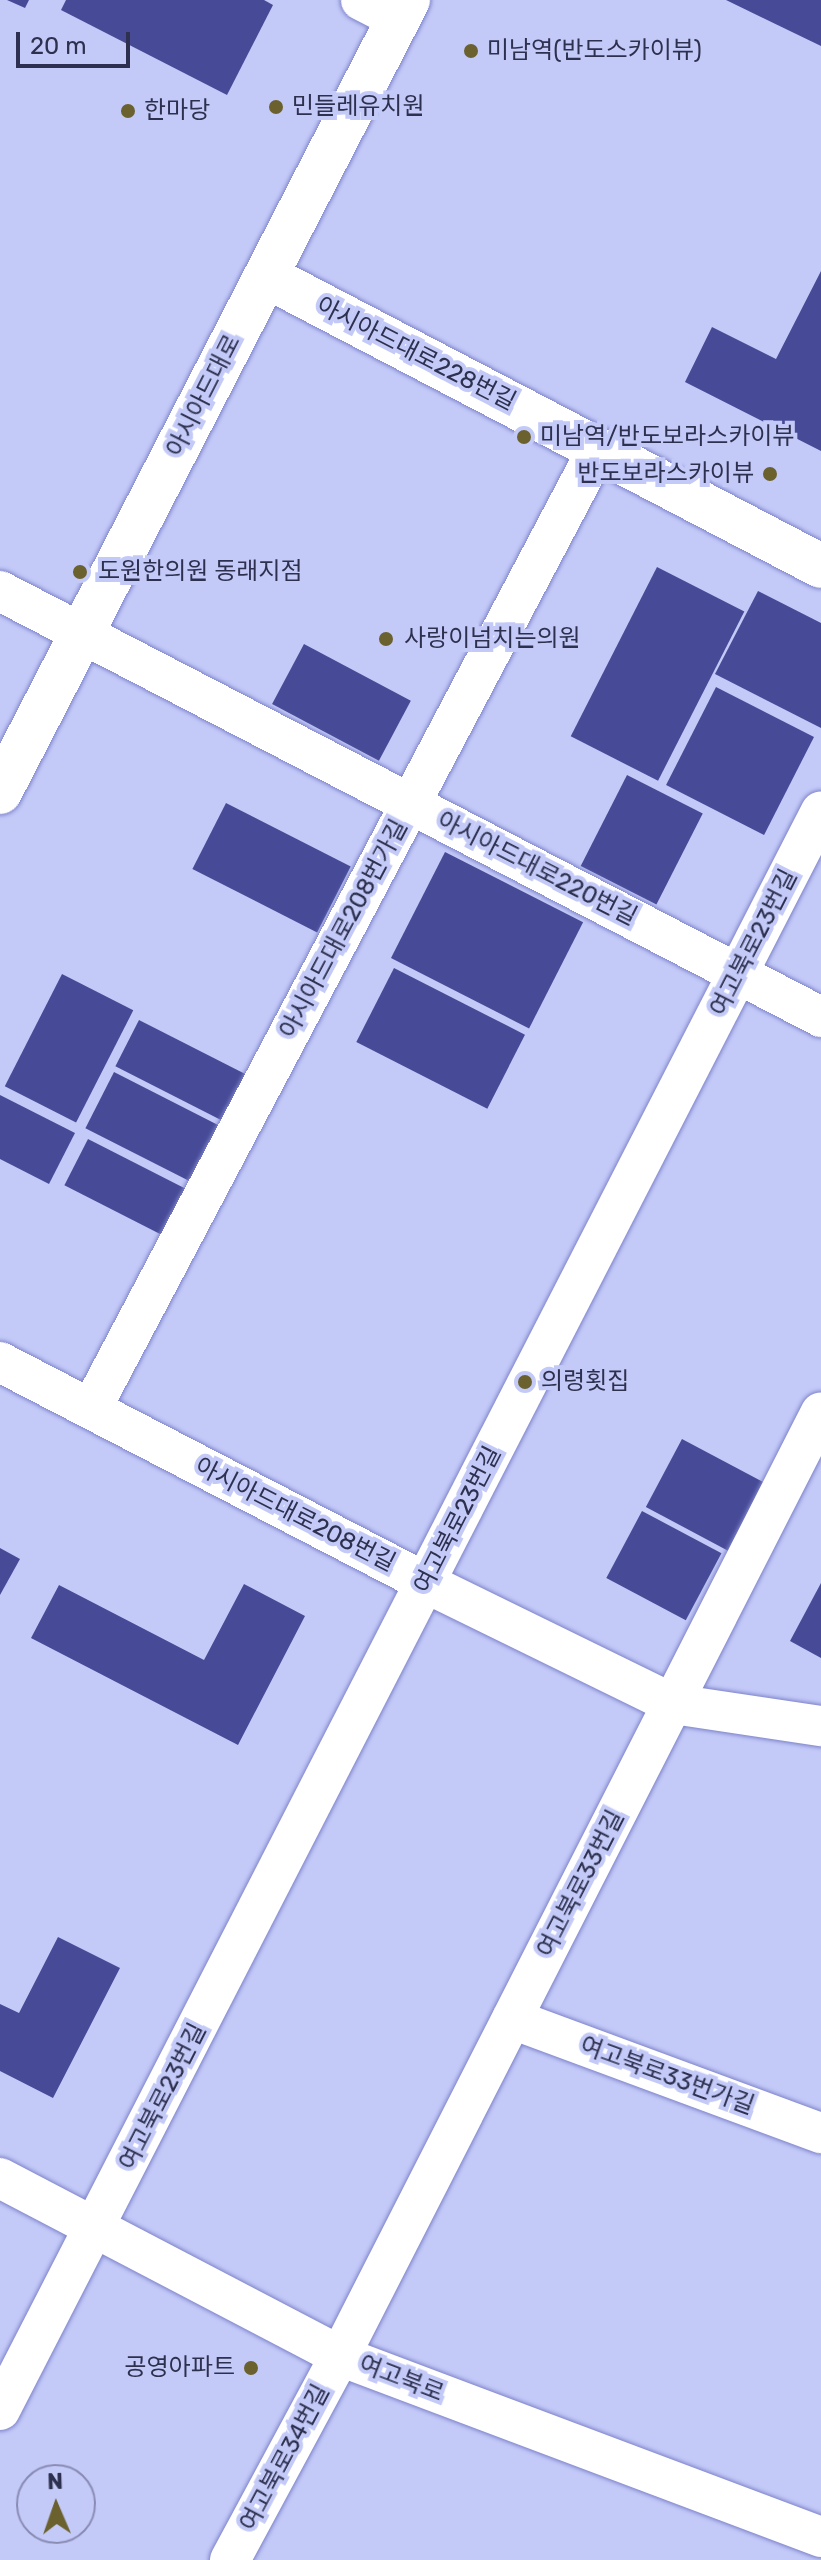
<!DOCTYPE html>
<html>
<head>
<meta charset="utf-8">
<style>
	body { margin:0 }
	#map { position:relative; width:821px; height:2560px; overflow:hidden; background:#c4caf8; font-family:Rubik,"Noto Sans KR",sans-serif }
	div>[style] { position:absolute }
	.building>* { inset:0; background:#474a97; transform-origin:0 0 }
	.roads { filter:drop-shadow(0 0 2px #7d83ca) drop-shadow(0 0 2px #7d83ca) }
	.street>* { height:40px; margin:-20px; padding:0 20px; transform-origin:20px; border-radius:20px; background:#fff }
	.secondary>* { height:44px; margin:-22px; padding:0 22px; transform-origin:22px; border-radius:22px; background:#fff }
	.dots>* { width:22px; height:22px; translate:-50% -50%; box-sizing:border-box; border:4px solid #c4caf8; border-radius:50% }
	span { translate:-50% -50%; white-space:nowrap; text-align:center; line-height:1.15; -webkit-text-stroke:8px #c4caf8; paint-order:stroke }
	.poi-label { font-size:24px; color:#2d304e }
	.left { translate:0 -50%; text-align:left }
	.right { translate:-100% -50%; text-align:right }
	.street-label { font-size:24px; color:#2d304e }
	.north { position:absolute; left:16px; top:2464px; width:80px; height:80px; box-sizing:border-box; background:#c4caf8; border:2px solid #888cb4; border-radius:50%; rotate:358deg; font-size:22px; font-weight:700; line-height:32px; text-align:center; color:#2d304e }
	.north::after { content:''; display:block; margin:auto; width:28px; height:36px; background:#6b612e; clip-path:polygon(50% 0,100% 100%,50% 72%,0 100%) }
	.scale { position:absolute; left:16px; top:32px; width:114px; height:36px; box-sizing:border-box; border:4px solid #2d304e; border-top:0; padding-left:10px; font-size:24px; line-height:28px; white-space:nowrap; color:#2d304e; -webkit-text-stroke:6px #c4caf8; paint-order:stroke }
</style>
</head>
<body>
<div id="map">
	<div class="building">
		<i style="clip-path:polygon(7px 0,29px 0,25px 8px)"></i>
		<i style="clip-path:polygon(66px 0,264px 0,273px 5px,227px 95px,61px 10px)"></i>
		<i style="clip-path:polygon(726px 0,821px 0,821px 46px)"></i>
		<i style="clip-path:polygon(821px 271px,821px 451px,685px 382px,712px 327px,776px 359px)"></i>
		<i style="left:657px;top:567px;width:98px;height:190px;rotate:27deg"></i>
		<i style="clip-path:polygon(758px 591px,821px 623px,821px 728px,715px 674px)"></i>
		<i style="left:304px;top:644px;width:121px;height:68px;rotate:28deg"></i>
		<i style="left:716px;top:687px;width:110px;height:110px;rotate:27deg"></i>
		<i style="left:627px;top:775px;width:85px;height:102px;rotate:27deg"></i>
		<i style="left:226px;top:803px;width:140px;height:74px;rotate:27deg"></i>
		<i style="left:445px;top:852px;width:155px;height:119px;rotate:27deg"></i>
		<i style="left:394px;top:968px;width:147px;height:83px;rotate:27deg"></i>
		<i style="left:62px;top:974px;width:80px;height:126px;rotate:27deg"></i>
		<i style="left:139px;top:1020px;width:135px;height:52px;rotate:27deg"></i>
		<i style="left:114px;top:1072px;width:131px;height:63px;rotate:27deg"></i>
		<i style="clip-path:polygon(0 1095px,75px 1133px,49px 1184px,0 1159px)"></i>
		<i style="left:88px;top:1139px;width:136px;height:52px;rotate:27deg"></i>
		<i style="left:682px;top:1439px;width:101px;height:77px;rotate:28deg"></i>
		<i style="left:642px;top:1511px;width:90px;height:76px;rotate:28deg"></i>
		<i style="clip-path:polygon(0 1548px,20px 1559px,0 1595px)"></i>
		<i style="clip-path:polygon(821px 1583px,821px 1658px,790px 1641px)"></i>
		<i style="clip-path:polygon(244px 1584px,305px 1616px,238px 1745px,31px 1638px,59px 1585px,204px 1660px)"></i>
		<i style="clip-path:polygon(58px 1937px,120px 1968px,53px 2098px,0 2071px,0 2004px,19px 2013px)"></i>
	</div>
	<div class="roads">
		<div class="street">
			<i style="left:361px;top:0;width:42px;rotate:27.2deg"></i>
			<i style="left:0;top:591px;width:925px;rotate:27.42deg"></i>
			<i style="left:0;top:1362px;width:480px;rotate:27.4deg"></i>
			<i style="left:426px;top:1583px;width:275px;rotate:26.1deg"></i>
			<i style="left:673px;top:1704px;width:150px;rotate:8.5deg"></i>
			<i style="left:91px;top:1409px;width:1087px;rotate:-62.18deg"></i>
			<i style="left:512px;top:2019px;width:329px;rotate:20.3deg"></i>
			<i style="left:0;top:2178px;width:384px;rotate:27.6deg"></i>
			<i style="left:340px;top:2356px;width:514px;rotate:20.62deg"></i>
			<i style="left:0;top:2410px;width:1797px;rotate:-62.82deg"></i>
			<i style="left:230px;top:2560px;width:232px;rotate:-61.7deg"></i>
			<i style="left:340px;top:2356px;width:1059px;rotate:-63deg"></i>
		</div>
		<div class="secondary">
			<i style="left:266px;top:276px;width:626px;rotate:27.59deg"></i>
			<i style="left:0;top:792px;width:891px;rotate:-62.74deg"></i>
		</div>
	</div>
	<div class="dots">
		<i style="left:471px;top:51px;background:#6b612e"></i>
		<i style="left:276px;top:107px;background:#6b612e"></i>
		<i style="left:128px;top:111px;background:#6b612e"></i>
		<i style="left:524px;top:437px;background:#6b612e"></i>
		<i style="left:770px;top:474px;background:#6b612e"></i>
		<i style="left:80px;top:572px;background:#6b612e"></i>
		<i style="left:386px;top:639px;background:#6b612e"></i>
		<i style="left:525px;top:1382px;background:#6b612e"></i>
		<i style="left:251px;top:2368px;background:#6b612e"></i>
	</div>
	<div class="poi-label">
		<span class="left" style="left:487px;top:51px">미남역(반도스카이뷰)</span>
		<span class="left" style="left:292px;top:107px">민들레유치원</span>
		<span class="left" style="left:144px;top:111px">한마당</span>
		<span class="left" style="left:540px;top:437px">미남역/반도보라스카이뷰</span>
		<span class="right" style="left:754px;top:474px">반도보라스카이뷰</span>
		<span class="left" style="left:98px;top:572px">도원한의원 동래지점</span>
		<span class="left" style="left:404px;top:639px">사랑이넘치는의원</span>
		<span class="left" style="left:541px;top:1382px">의령횟집</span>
		<span class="right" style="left:235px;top:2368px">공영아파트</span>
	</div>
	<div class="street-label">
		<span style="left:416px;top:354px;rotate:27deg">아시아드대로228번길</span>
		<span style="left:204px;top:396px;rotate:-63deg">아시아드대로</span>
		<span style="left:537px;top:869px;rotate:27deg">아시아드대로220번길</span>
		<span style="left:344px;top:929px;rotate:-62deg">아시아드대로208번가길</span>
		<span style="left:754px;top:943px;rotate:-63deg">여고북로23번길</span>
		<span style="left:295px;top:1515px;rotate:27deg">아시아드대로208번길</span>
		<span style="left:458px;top:1520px;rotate:-63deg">여고북로23번길</span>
		<span style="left:581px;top:1884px;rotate:-63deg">여고북로33번길</span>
		<span style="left:667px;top:2076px;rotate:20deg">여고북로33번가길</span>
		<span style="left:163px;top:2097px;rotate:-63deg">여고북로23번길</span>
		<span style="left:401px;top:2379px;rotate:21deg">여고북로</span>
		<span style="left:285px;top:2458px;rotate:-62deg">여고북로34번길</span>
	</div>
	<div class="north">N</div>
	<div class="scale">20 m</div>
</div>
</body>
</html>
